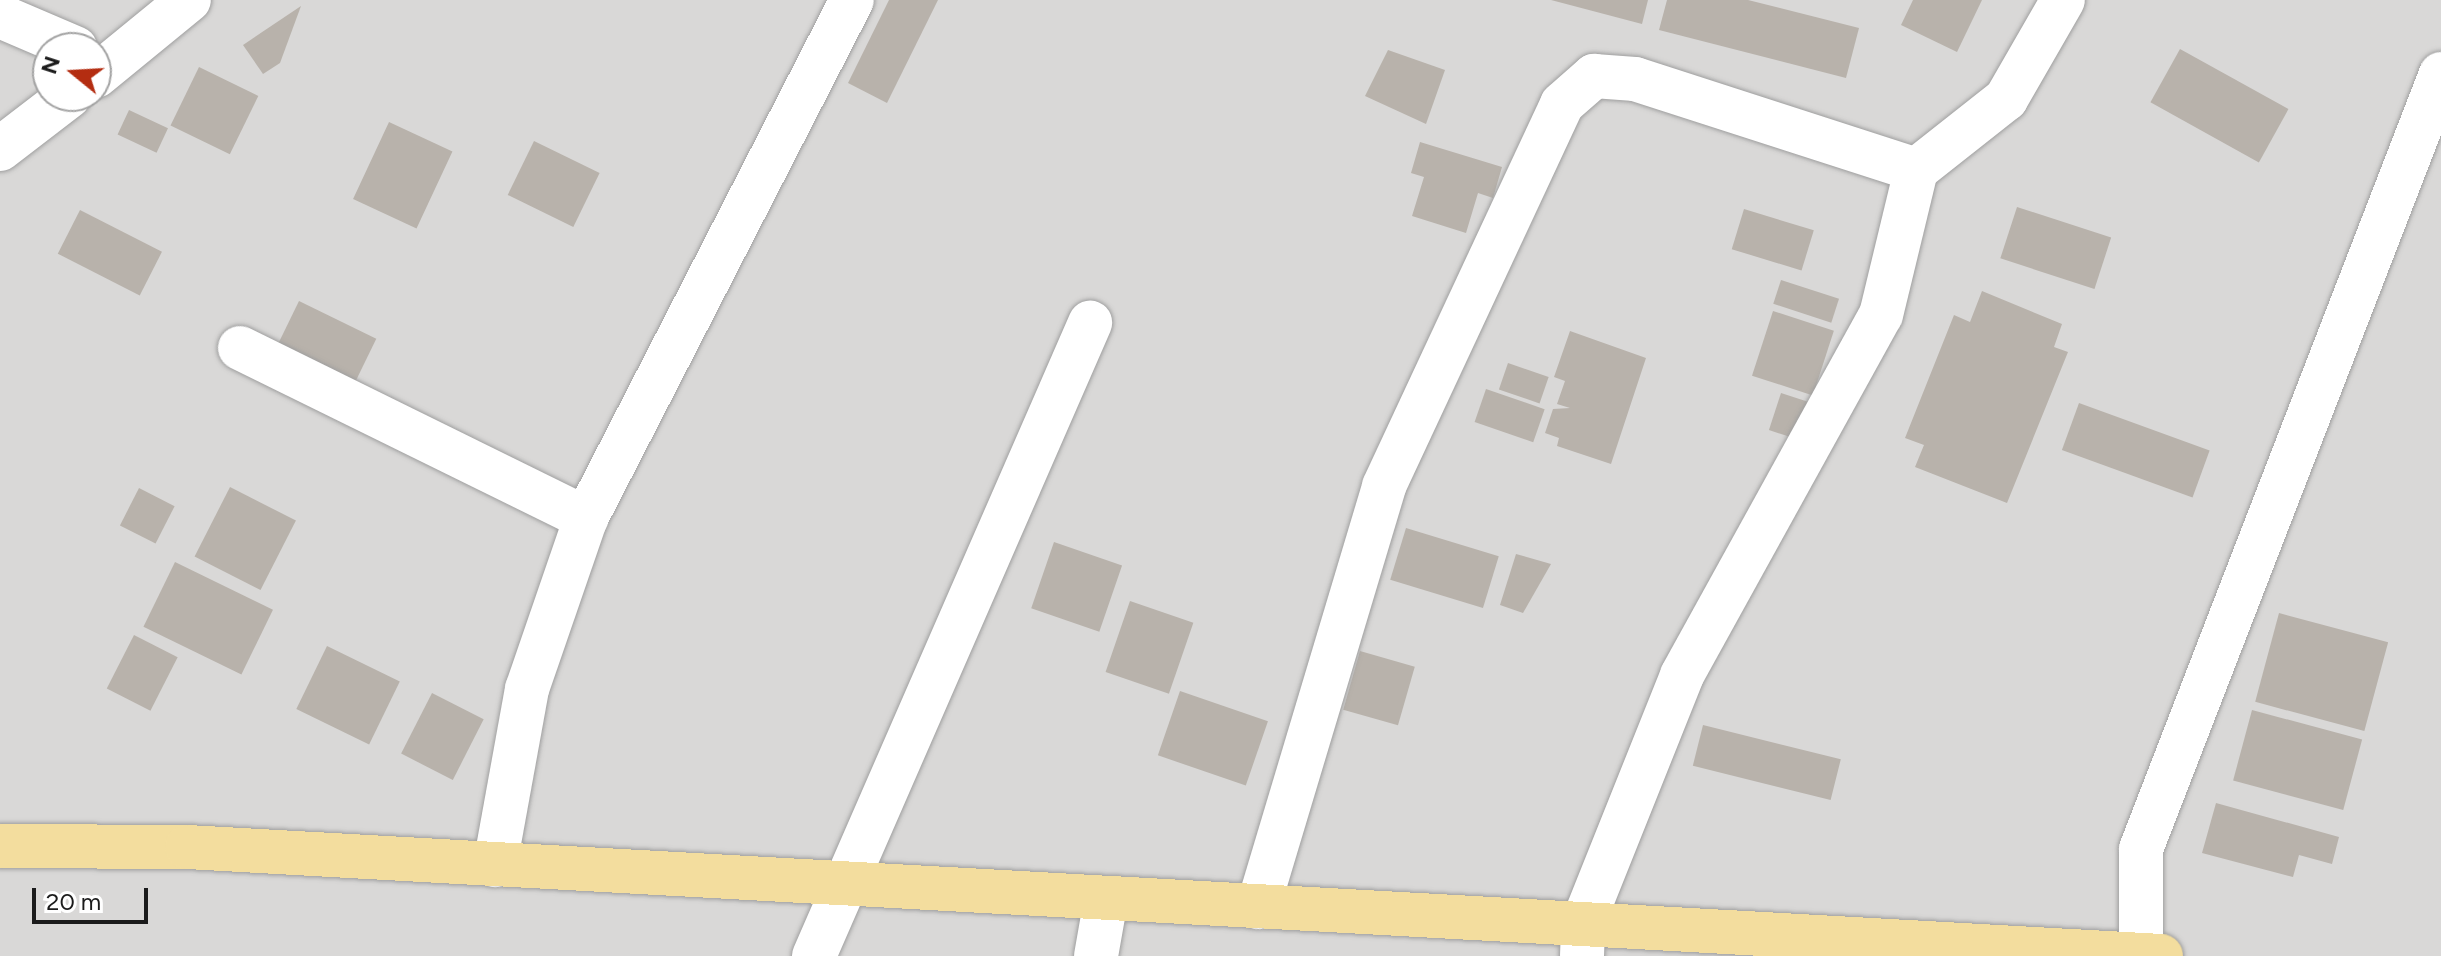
<!DOCTYPE html>
<html>
<head>
<meta charset="utf-8">
<style>
	body { margin:0 }
	#map { position:relative; width:2441px; height:956px; overflow:hidden; background:#ebeae1; font-family:Figtree,sans-serif }
	div>[style] { position:absolute }
	.residential>* { inset:0; background:#d9d8d7 }
	.building>* { inset:0; background:#b8b2ab; transform-origin:0 0 }
	.roads { filter:drop-shadow(0 0 2px #9f9f9f) drop-shadow(0 0 2px #9f9f9f) }
	.minor>* { height:44px; margin:-22px; padding:0 22px; transform-origin:22px; border-radius:22px; background:#fff }
	.major>* { height:44px; margin:-22px; padding:0 22px; transform-origin:22px; border-radius:22px; background:#f3dd9e }
	span { translate:-50% -50%; white-space:nowrap; text-align:center; line-height:1.15; -webkit-text-stroke:8px #fff; paint-order:stroke }
	.north { position:absolute; left:32px; top:32px; width:80px; height:80px; box-sizing:border-box; background:#fff; border:2px solid #a4a4a4; border-radius:50%; rotate:288deg; font-size:22px; font-weight:700; line-height:32px; text-align:center; color:#1b1b1b }
	.north::after { content:''; display:block; margin:auto; width:28px; height:36px; background:#b42d11; clip-path:polygon(50% 0,100% 100%,50% 72%,0 100%) }
	.scale { position:absolute; left:32px; top:888px; width:116px; height:36px; box-sizing:border-box; border:4px solid #1b1b1b; border-top:0; padding-left:10px; font-size:24px; line-height:28px; white-space:nowrap; color:#1b1b1b; -webkit-text-stroke:6px #fff; paint-order:stroke }
</style>
</head>
<body>
<div id="map">
	<div class="residential">
		<i style="clip-path:polygon(evenodd,0 0,2441px 0,2441px 956px,0 956px,0 0,48px 48px,96px 48px,96px 96px,48px 96px,48px 48px)"></i>
	</div>
	<div class="building">
		<i style="clip-path:polygon(889px 0,938px 0,887px 103px,848px 83px)"></i>
		<i style="clip-path:polygon(1551px 0,1648px 0,1642px 24px)"></i>
		<i style="clip-path:polygon(1667px 0,1748px 0,1859px 28px,1846px 78px,1659px 30px)"></i>
		<i style="clip-path:polygon(1913px 0,1982px 0,1957px 52px,1901px 25px)"></i>
		<i style="clip-path:polygon(301px 6px,280px 63px,263px 74px,243px 45px)"></i>
		<i style="left:2180px;top:49px;width:124px;height:61px;rotate:29deg"></i>
		<i style="clip-path:polygon(1388px 50px,1445px 70px,1426px 124px,1365px 96px)"></i>
		<i style="left:199px;top:67px;width:66px;height:65px;rotate:26deg"></i>
		<i style="left:129px;top:110px;width:43px;height:27px;rotate:25deg"></i>
		<i style="left:389px;top:122px;width:70px;height:85px;rotate:25deg"></i>
		<i style="left:534px;top:141px;width:73px;height:60px;rotate:26deg"></i>
		<i style="clip-path:polygon(1420px 142px,1502px 167px,1493px 198px,1478px 193px,1466px 233px,1412px 216px,1424px 177px,1411px 173px)"></i>
		<i style="left:2017px;top:207px;width:99px;height:54px;rotate:18deg"></i>
		<i style="left:1744px;top:209px;width:73px;height:42px;rotate:17deg"></i>
		<i style="left:80px;top:210px;width:92px;height:49px;rotate:27deg"></i>
		<i style="left:1781px;top:280px;width:61px;height:25px;rotate:18deg"></i>
		<i style="clip-path:polygon(1982px 291px,2062px 324px,2054px 347px,2068px 352px,2007px 503px,1915px 467px,1924px 445px,1905px 438px,1954px 315px,1970px 322px)"></i>
		<i style="left:299px;top:301px;width:86px;height:50px;rotate:26deg"></i>
		<i style="left:1773px;top:311px;width:64px;height:68px;rotate:18deg"></i>
		<i style="clip-path:polygon(1570px 331px,1646px 358px,1611px 464px,1557px 446px,1559px 438px,1545px 433px,1553px 409px,1570px 408px,1557px 404px,1565px 381px,1554px 377px)"></i>
		<i style="left:1508px;top:363px;width:43px;height:28px;rotate:19deg"></i>
		<i style="left:1486px;top:389px;width:62px;height:35px;rotate:19deg"></i>
		<i style="left:1781px;top:393px;width:29px;height:39px;rotate:18deg"></i>
		<i style="left:2079px;top:403px;width:139px;height:50px;rotate:20deg"></i>
		<i style="left:230px;top:487px;width:74px;height:78px;rotate:27deg"></i>
		<i style="left:139px;top:488px;width:40px;height:42px;rotate:27deg"></i>
		<i style="left:1406px;top:528px;width:97px;height:54px;rotate:17deg"></i>
		<i style="left:1054px;top:542px;width:72px;height:70px;rotate:19deg"></i>
		<i style="clip-path:polygon(1516px 554px,1551px 564px,1523px 613px,1500px 605px)"></i>
		<i style="left:175px;top:562px;width:109px;height:72px;rotate:26deg"></i>
		<i style="left:1130px;top:601px;width:67px;height:75px;rotate:19deg"></i>
		<i style="left:2279px;top:613px;width:113px;height:92px;rotate:15deg"></i>
		<i style="left:134px;top:635px;width:49px;height:60px;rotate:27deg"></i>
		<i style="left:327px;top:646px;width:81px;height:70px;rotate:26deg"></i>
		<i style="left:1360px;top:651px;width:57px;height:61px;rotate:16deg"></i>
		<i style="left:1180px;top:691px;width:93px;height:68px;rotate:19deg"></i>
		<i style="left:432px;top:693px;width:58px;height:68px;rotate:27deg"></i>
		<i style="left:2252px;top:710px;width:114px;height:73px;rotate:15deg"></i>
		<i style="left:1703px;top:725px;width:142px;height:42px;rotate:14deg"></i>
		<i style="clip-path:polygon(2216px 803px,2339px 837px,2332px 864px,2299px 855px,2293px 877px,2202px 853px)"></i>
	</div>
	<div class="roads">
		<div class="minor">
			<i style="left:0;top:16px;width:82px;rotate:23.1deg"></i>
			<i style="left:96px;top:76px;width:120px;rotate:-39.3deg"></i>
			<i style="left:0;top:149px;width:87px;rotate:-37.5deg"></i>
			<i style="left:240px;top:348px;width:386px;rotate:26.2deg"></i>
			<i style="left:495px;top:865px;width:179px;rotate:-79.7deg"></i>
			<i style="left:527px;top:689px;width:181px;rotate:-71deg"></i>
			<i style="left:586px;top:518px;width:582px;rotate:-62.82deg"></i>
			<i style="left:1258px;top:907px;width:439px;rotate:-73.3deg"></i>
			<i style="left:1384px;top:486px;width:421px;rotate:-65deg"></i>
			<i style="left:1562px;top:104px;width:43px;rotate:-41.2deg"></i>
			<i style="left:1594px;top:76px;width:41px;rotate:4.2deg"></i>
			<i style="left:1635px;top:79px;width:295px;rotate:17.9deg"></i>
			<i style="left:2141px;top:955px;width:106px;rotate:-90deg"></i>
			<i style="left:2141px;top:849px;width:831px;rotate:-68.84deg"></i>
			<i style="left:814px;top:956px;width:691px;rotate:-66.44deg"></i>
			<i style="left:1096px;top:956px;width:58px;rotate:-80deg"></i>
			<i style="left:1582px;top:956px;width:33px;rotate:-88deg"></i>
			<i style="left:1583px;top:923px;width:267px;rotate:-68.2deg"></i>
			<i style="left:1682px;top:675px;width:411px;rotate:-61.1deg"></i>
			<i style="left:1881px;top:315px;width:149px;rotate:-76.4deg"></i>
			<i style="left:1916px;top:170px;width:115px;rotate:-38.3deg"></i>
			<i style="left:2006px;top:99px;width:114px;rotate:-60.1deg"></i>
		</div>
		<div class="major">
			<i style="left:0;top:846px;width:187px;rotate:0.3deg"></i>
			<i style="left:187px;top:847px;width:1977px;rotate:3.16deg"></i>
		</div>
	</div>
	<div class="north">N</div>
	<div class="scale">20 m</div>
</div>
</body>
</html>
